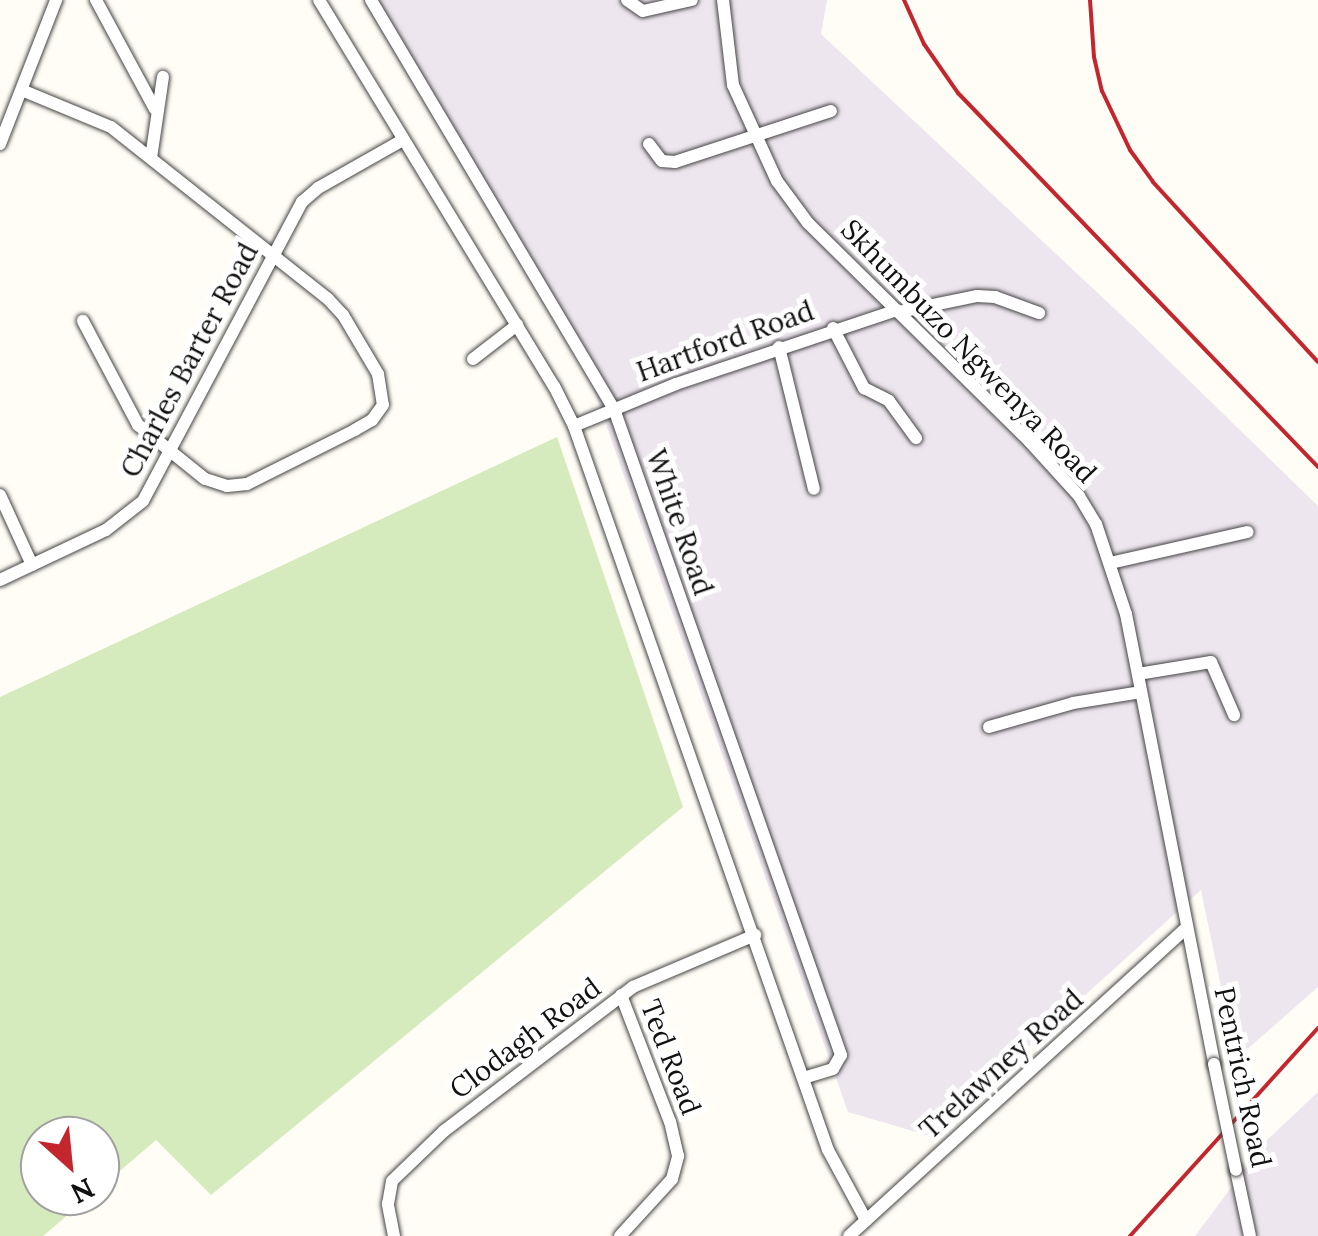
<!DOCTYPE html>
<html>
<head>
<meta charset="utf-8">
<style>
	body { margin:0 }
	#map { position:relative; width:1318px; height:1236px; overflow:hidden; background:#fffdf5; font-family:Lora,serif }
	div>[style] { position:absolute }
	.industrial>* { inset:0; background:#eee6ef }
	.green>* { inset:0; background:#d5ebbd }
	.roads { filter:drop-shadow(0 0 2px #444) drop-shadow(0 0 2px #444) }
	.minor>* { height:12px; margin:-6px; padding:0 6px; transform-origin:6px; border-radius:6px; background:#fff }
	.rail>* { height:4px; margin:-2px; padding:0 2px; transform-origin:2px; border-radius:2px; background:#c4262e }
	.bridges { filter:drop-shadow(0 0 2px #444) drop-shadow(0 0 2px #444) }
	.minor-bridge>* { height:12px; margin:-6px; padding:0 6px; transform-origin:6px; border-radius:6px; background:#fff }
	span { translate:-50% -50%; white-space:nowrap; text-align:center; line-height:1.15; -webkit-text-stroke:10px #fff; paint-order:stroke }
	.street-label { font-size:28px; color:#111 }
	.north { position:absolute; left:20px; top:1116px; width:100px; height:100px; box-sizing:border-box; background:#fff; border:2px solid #a0a0a0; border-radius:50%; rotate:153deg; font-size:28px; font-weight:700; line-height:40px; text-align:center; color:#111 }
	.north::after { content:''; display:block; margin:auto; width:35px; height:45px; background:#c4262e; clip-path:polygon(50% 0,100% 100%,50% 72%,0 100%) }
</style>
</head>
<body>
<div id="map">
	<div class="industrial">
		<i style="clip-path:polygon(363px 0,827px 0,821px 34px,1132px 325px,1318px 506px,1318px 987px,1236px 1059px,1201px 890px,930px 1136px,848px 1112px,591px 382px)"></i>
		<i style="clip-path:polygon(1318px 1092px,1318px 1236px,1195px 1236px,1266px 1141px)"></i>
	</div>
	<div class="green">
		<i style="clip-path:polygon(557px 437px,683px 807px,211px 1195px,156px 1140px,100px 1188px,100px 1136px,40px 1136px,40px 1196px,90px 1196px,43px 1236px,0 1236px,0 697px)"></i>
	</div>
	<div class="roads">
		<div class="minor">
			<i style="left:96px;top:0;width:124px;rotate:61.6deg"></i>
			<i style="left:319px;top:0;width:452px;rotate:58.7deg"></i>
			<i style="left:554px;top:386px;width:45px;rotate:63.4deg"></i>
			<i style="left:574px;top:426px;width:767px;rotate:70.67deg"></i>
			<i style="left:828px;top:1150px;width:80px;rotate:61.5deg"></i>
			<i style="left:371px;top:0;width:476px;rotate:59.3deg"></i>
			<i style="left:614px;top:409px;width:685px;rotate:70.64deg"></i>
			<i style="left:841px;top:1055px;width:16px;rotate:120deg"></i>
			<i style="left:833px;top:1069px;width:31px;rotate:163deg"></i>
			<i style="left:627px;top:0;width:19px;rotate:35deg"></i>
			<i style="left:643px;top:11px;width:50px;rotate:-12.7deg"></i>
			<i style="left:723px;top:0;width:86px;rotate:83.3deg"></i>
			<i style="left:733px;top:85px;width:106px;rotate:65.4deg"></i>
			<i style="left:777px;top:181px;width:52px;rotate:53.6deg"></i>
			<i style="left:808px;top:223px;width:312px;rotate:44.6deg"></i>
			<i style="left:1030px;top:442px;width:73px;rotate:47.8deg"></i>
			<i style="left:1079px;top:496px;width:33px;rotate:59deg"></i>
			<i style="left:1096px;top:524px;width:95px;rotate:71.6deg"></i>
			<i style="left:1126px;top:614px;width:459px;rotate:78.9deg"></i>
			<i style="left:24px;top:91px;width:94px;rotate:22.5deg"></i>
			<i style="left:111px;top:127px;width:277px;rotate:38.4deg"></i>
			<i style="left:328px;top:299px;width:22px;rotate:47deg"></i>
			<i style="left:343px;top:315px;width:69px;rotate:59.3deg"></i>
			<i style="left:378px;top:374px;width:31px;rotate:81deg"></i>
			<i style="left:383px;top:405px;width:19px;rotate:126deg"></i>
			<i style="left:372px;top:420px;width:20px;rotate:150deg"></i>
			<i style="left:355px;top:430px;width:121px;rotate:153.4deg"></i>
			<i style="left:247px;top:484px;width:20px;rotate:174deg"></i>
			<i style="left:227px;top:486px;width:23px;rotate:-162deg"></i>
			<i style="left:205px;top:479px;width:86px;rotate:-141.1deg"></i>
			<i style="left:138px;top:425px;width:118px;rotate:-117.9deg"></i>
			<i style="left:0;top:144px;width:155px;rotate:-68.7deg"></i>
			<i style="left:649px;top:144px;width:21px;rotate:53deg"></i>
			<i style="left:662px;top:161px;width:13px;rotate:4deg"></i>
			<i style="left:675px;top:162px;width:164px;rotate:-18.1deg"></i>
			<i style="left:151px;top:158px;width:82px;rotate:-81.6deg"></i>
			<i style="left:899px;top:312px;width:80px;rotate:-11.6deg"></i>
			<i style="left:977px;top:296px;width:18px;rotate:3deg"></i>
			<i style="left:995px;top:297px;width:47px;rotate:20deg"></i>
			<i style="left:833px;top:328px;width:68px;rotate:62.7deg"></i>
			<i style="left:864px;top:388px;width:28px;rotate:27deg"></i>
			<i style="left:889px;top:401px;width:46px;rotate:53.9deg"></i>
			<i style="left:779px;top:347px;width:146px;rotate:76.2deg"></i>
			<i style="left:473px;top:359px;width:56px;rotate:-37.7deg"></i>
			<i style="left:574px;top:426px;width:110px;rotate:-22.4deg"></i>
			<i style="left:676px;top:384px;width:233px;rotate:-18.5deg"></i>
			<i style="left:0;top:495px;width:77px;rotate:65.4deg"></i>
			<i style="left:1110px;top:563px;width:141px;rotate:-12.7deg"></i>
			<i style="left:0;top:580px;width:117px;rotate:-25.3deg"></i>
			<i style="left:106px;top:530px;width:47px;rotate:-38.1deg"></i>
			<i style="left:143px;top:501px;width:339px;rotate:-62deg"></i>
			<i style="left:302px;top:202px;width:21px;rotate:-41deg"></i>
			<i style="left:318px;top:188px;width:98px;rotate:-29.5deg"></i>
			<i style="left:1138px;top:674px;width:74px;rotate:-9.3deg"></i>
			<i style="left:1211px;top:662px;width:58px;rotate:66.5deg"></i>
			<i style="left:989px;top:727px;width:87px;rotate:-15.9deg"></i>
			<i style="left:1073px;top:703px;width:69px;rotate:-9.2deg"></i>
			<i style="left:1236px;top:1170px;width:67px;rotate:78deg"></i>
			<i style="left:394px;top:1236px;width:33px;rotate:-101deg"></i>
			<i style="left:388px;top:1204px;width:23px;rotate:-80deg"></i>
			<i style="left:392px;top:1181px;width:72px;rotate:-43.9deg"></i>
			<i style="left:444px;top:1131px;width:238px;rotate:-37.3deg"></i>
			<i style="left:633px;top:987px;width:133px;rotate:-23.1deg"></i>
			<i style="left:620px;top:1236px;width:77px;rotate:-47.6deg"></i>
			<i style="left:672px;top:1179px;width:24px;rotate:-75deg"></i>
			<i style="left:678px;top:1156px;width:35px;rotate:-103deg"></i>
			<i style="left:670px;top:1122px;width:136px;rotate:-111.1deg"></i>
			<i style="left:849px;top:1236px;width:457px;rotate:-42.4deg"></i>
		</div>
	</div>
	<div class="rail">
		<i style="left:904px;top:0;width:48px;rotate:65.6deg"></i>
		<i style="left:924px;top:44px;width:60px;rotate:55.2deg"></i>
		<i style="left:958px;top:93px;width:519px;rotate:46.09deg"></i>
		<i style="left:1090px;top:0;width:57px;rotate:86deg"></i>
		<i style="left:1094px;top:57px;width:35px;rotate:77deg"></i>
		<i style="left:1102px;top:91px;width:65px;rotate:64.6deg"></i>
		<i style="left:1130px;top:150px;width:39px;rotate:54deg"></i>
		<i style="left:1153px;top:182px;width:244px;rotate:47.5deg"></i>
		<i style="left:1130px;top:1236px;width:280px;rotate:-47.9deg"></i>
	</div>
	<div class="bridges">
		<div class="minor-bridge">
			<i style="left:1214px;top:1064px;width:108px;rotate:78.3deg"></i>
		</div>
	</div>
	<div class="street-label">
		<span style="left:725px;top:341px;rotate:-20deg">Hartford Road</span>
		<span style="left:969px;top:351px;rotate:46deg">Skhumbuzo Ngwenya Road</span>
		<span style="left:189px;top:360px;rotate:-62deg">Charles Barter Road</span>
		<span style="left:680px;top:522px;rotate:71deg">White Road</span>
		<span style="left:525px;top:1038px;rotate:-37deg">Clodagh Road</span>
		<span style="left:671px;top:1057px;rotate:69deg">Ted Road</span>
		<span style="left:1001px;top:1064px;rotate:-42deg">Trelawney Road</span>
		<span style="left:1243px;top:1077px;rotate:78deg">Pentrich Road</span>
	</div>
	<div class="north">N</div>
</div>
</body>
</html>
